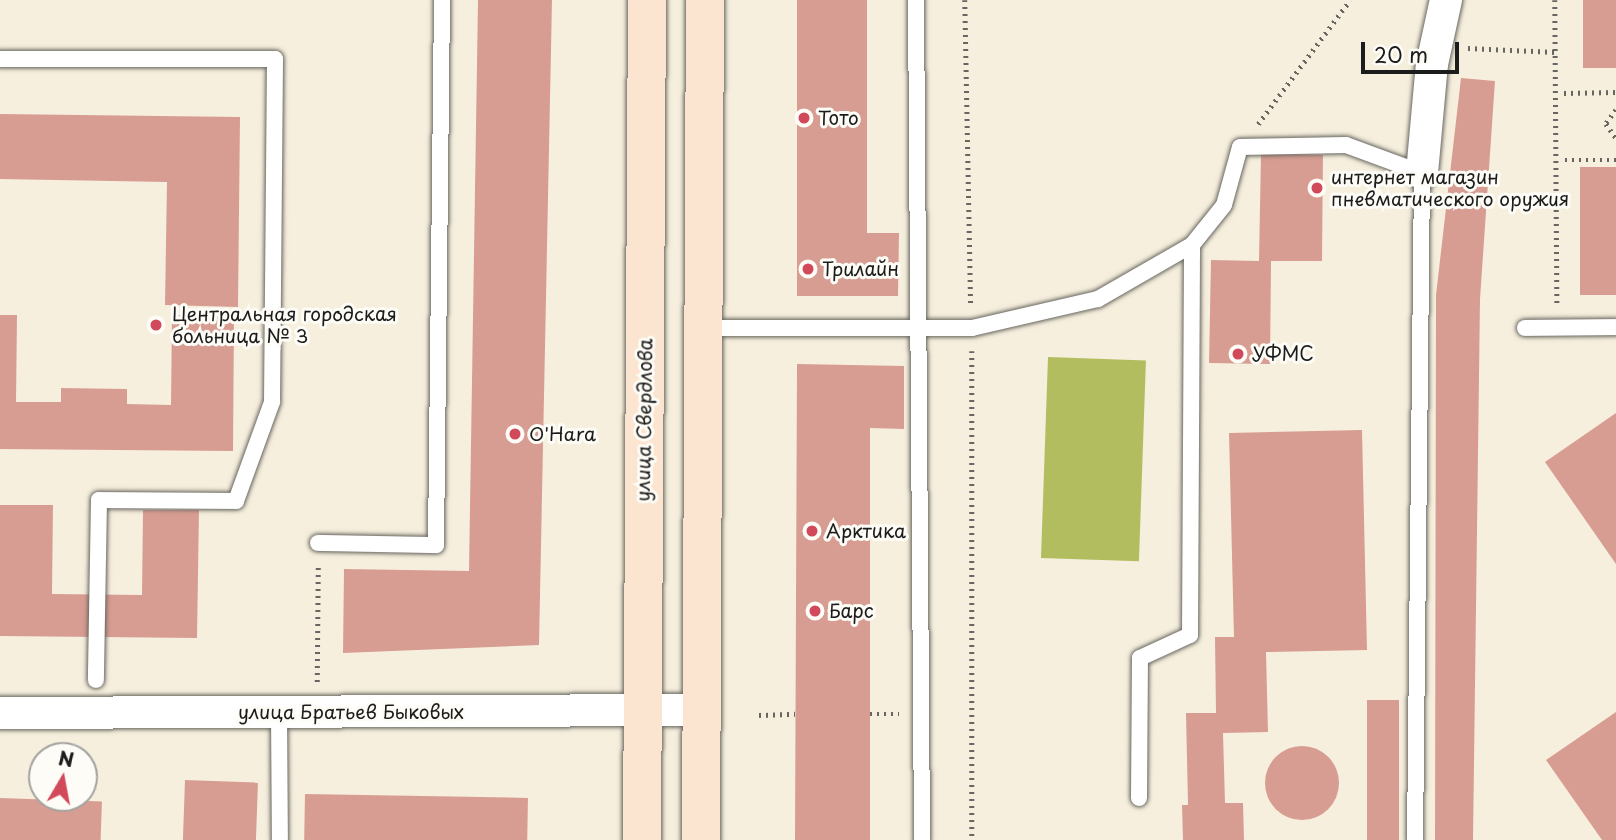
<!DOCTYPE html>
<html>
<head>
<meta charset="utf-8">
<style>
	body { margin:0 }
	#map { position:relative; width:1616px; height:840px; overflow:hidden; background:#f6efdd; font-family:"Playpen Sans",sans-serif }
	div>[style] { position:absolute }
	.green>* { inset:0; background:#b2bd5f; transform-origin:0 0 }
	.building>* { inset:0; background:#d89d92; transform-origin:0 0 }
	.round { border-radius:50% }
	.path>* { height:4.5px; margin-top:-2.25px; transform-origin:0; background:repeating-linear-gradient(90deg,#686660 0 2px,transparent 0 7px) }
	.roads { filter:drop-shadow(0 0 2px #686660) drop-shadow(0 0 2px #686660) }
	.service>* { height:16px; margin:-8px; padding:0 8px; transform-origin:8px; border-radius:8px; background:#fff }
	.minor>* { height:32px; margin:-16px; padding:0 16px; transform-origin:16px; border-radius:16px; background:#fff }
	.secondary>* { height:38px; margin:-19px; padding:0 19px; transform-origin:19px; border-radius:19px; background:#fce5d0 }
	.dots>* { width:19px; height:19px; translate:-50% -50%; box-sizing:border-box; border:4px solid #fdfcf7; border-radius:50% }
	span { translate:-50% -50%; white-space:nowrap; text-align:center; line-height:1.15; -webkit-text-stroke:6px #fdfcf7; paint-order:stroke }
	.poi-label { font-size:19px; color:#1c1c1c }
	.left { translate:0 -50%; text-align:left }
	.street-label { font-size:19px; color:#1c1c1c }
	.north { position:absolute; left:28px; top:742px; width:70px; height:70px; box-sizing:border-box; background:#fdfcf7; border:2px solid #a3a29f; border-radius:50%; rotate:10deg; font-size:19px; font-weight:700; line-height:28px; text-align:center; color:#1c1c1c }
	.north::after { content:''; display:block; margin:auto; width:24px; height:32px; background:#d1495b; clip-path:polygon(50% 0,100% 100%,50% 72%,0 100%) }
	.scale { position:absolute; left:1361px; top:42px; width:98px; height:32px; box-sizing:border-box; border:4px solid #1c1c1c; border-top:0; padding-left:9px; font-size:21px; line-height:24px; white-space:nowrap; color:#1c1c1c; -webkit-text-stroke:5px #fdfcf7; paint-order:stroke }
</style>
</head>
<body>
<div id="map">
	<div class="green">
		<i style="left:1048px;top:357px;width:98px;height:201px;rotate:2deg"></i>
	</div>
	<div class="building">
		<i style="clip-path:polygon(478px 0,552px 0,539px 645px,343px 653px,344px 569px,469px 571px)"></i>
		<i style="clip-path:polygon(797px 0,867px 0,867px 233px,899px 233px,898px 296px,797px 296px)"></i>
		<i style="left:1583px;top:0;width:33px;height:68px"></i>
		<i style="clip-path:polygon(1461px 78px,1495px 81px,1480px 299px,1473px 840px,1435px 840px,1436px 295px)"></i>
		<i style="clip-path:polygon(0 114px,240px 117px,238px 307px,165px 305px,167px 182px,0 179px)"></i>
		<i style="clip-path:polygon(1261px 154px,1323px 155px,1322px 261px,1271px 261px,1270px 364px,1209px 363px,1211px 260px,1259px 261px)"></i>
		<i style="left:1580px;top:167px;width:36px;height:128px"></i>
		<i style="clip-path:polygon(0 315px,17px 315px,16px 402px,61px 402px,61px 388px,127px 389px,127px 404px,171px 405px,172px 315px,234px 316px,233px 451px,0 449px)"></i>
		<i style="clip-path:polygon(797px 364px,904px 366px,904px 429px,870px 428px,870px 840px,795px 840px)"></i>
		<i style="clip-path:polygon(1616px 413px,1616px 564px,1545px 462px)"></i>
		<i style="clip-path:polygon(1362px 430px,1367px 650px,1266px 652px,1268px 732px,1223px 733px,1225px 803px,1243px 803px,1244px 840px,1183px 840px,1182px 805px,1188px 805px,1186px 713px,1216px 713px,1215px 637px,1234px 637px,1229px 433px)"></i>
		<i style="clip-path:polygon(0 505px,53px 505px,52px 594px,142px 595px,143px 510px,199px 510px,197px 638px,0 636px)"></i>
		<i style="left:1367px;top:700px;width:32px;height:140px"></i>
		<i style="clip-path:polygon(1616px 712px,1616px 840px,1602px 840px,1546px 760px)"></i>
		<i class="round" style="left:1265px;top:746px;width:74px;height:74px"></i>
		<i style="left:185px;top:780px;width:73px;height:60px;rotate:2deg"></i>
		<i style="left:305px;top:794px;width:223px;height:46px;rotate:1deg"></i>
		<i style="left:0;top:798px;width:102px;height:42px;rotate:2deg"></i>
	</div>
	<div class="path">
		<i style="left:965px;top:0;width:304px;rotate:88.9deg"></i>
		<i style="left:1555px;top:0;width:306px;rotate:89.6deg"></i>
		<i style="left:1468px;top:48px;width:87px;rotate:2.6deg"></i>
		<i style="left:1564px;top:93px;width:52px;rotate:-1.1deg"></i>
		<i style="left:1616px;top:110px;width:17px;rotate:126deg"></i>
		<i style="left:1606px;top:124px;width:17px;rotate:54deg"></i>
		<i style="left:1258px;top:124px;width:154px;rotate:-53.4deg"></i>
		<i style="left:1565px;top:160px;width:51px"></i>
		<i style="left:972px;top:351px;width:489px;rotate:90deg"></i>
		<i style="left:317px;top:682px;width:117px;rotate:-89.5deg"></i>
		<i style="left:870px;top:714px;width:29px"></i>
		<i style="left:759px;top:715px;width:36px;rotate:-2deg"></i>
	</div>
	<div class="roads">
		<div class="service">
			<i style="left:916px;top:0;width:840px;rotate:89.59deg"></i>
			<i style="left:0;top:59px;width:275px"></i>
			<i style="left:275px;top:59px;width:343px;rotate:90.5deg"></i>
			<i style="left:272px;top:402px;width:105px;rotate:110deg"></i>
			<i style="left:236px;top:501px;width:137px;rotate:-179.6deg"></i>
			<i style="left:99px;top:500px;width:180px;rotate:91deg"></i>
			<i style="left:705px;top:328px;width:267px"></i>
			<i style="left:972px;top:328px;width:129px;rotate:-13deg"></i>
			<i style="left:1098px;top:299px;width:108px;rotate:-29.9deg"></i>
			<i style="left:1525px;top:328px;width:91px;rotate:-0.6deg"></i>
			<i style="left:318px;top:543px;width:118px;rotate:1deg"></i>
			<i style="left:436px;top:545px;width:545px;rotate:-89.37deg"></i>
			<i style="left:279px;top:712px;width:128px;rotate:89.6deg"></i>
			<i style="left:1139px;top:798px;width:140px;rotate:-89.6deg"></i>
			<i style="left:1140px;top:658px;width:55px;rotate:-24.7deg"></i>
			<i style="left:1190px;top:635px;width:390px;rotate:-89.7deg"></i>
			<i style="left:1192px;top:245px;width:51px;rotate:-51.3deg"></i>
			<i style="left:1224px;top:205px;width:60px;rotate:-74.6deg"></i>
			<i style="left:1240px;top:147px;width:106px;rotate:-1.1deg"></i>
			<i style="left:1346px;top:145px;width:81px;rotate:20.2deg"></i>
			<i style="left:1422px;top:173px;width:667px;rotate:90.6deg"></i>
		</div>
		<div class="minor">
			<i style="left:1422px;top:173px;width:109px;rotate:-84.8deg"></i>
			<i style="left:1432px;top:64px;width:66px;rotate:-77.7deg"></i>
			<i style="left:0;top:713px;width:701px;rotate:-0.25deg"></i>
		</div>
		<div class="secondary">
			<i style="left:642px;top:840px;width:840px;rotate:-89.66deg"></i>
			<i style="left:701px;top:840px;width:840px;rotate:-89.73deg"></i>
		</div>
	</div>
	<div class="dots">
		<i style="left:804px;top:118px;background:#d1495b"></i>
		<i style="left:1317px;top:188px;background:#d1495b"></i>
		<i style="left:808px;top:269px;background:#d1495b"></i>
		<i style="left:156px;top:325px;background:#d1495b"></i>
		<i style="left:1238px;top:354px;background:#d1495b"></i>
		<i style="left:515px;top:434px;background:#d1495b"></i>
		<i style="left:812px;top:531px;background:#d1495b"></i>
		<i style="left:815px;top:611px;background:#d1495b"></i>
	</div>
	<div class="poi-label">
		<span class="left" style="left:818px;top:118px">Тото</span>
		<span class="left" style="left:1331px;top:188px">интернет магазин<br>пневматического оружия</span>
		<span class="left" style="left:822px;top:269px">Трилайн</span>
		<span class="left" style="left:172px;top:325px">Центральная городская<br>больница № 3</span>
		<span class="left" style="left:1252px;top:354px">УФМС</span>
		<span class="left" style="left:529px;top:434px">O'Hara</span>
		<span class="left" style="left:826px;top:531px">Арктика</span>
		<span class="left" style="left:829px;top:611px">Барс</span>
	</div>
	<div class="street-label">
		<span style="left:644px;top:420px;rotate:-89deg">улица Свердлова</span>
		<span style="left:351px;top:712px">улица Братьев Быковых</span>
	</div>
	<div class="north">N</div>
	<div class="scale">20 m</div>
</div>
</body>
</html>
